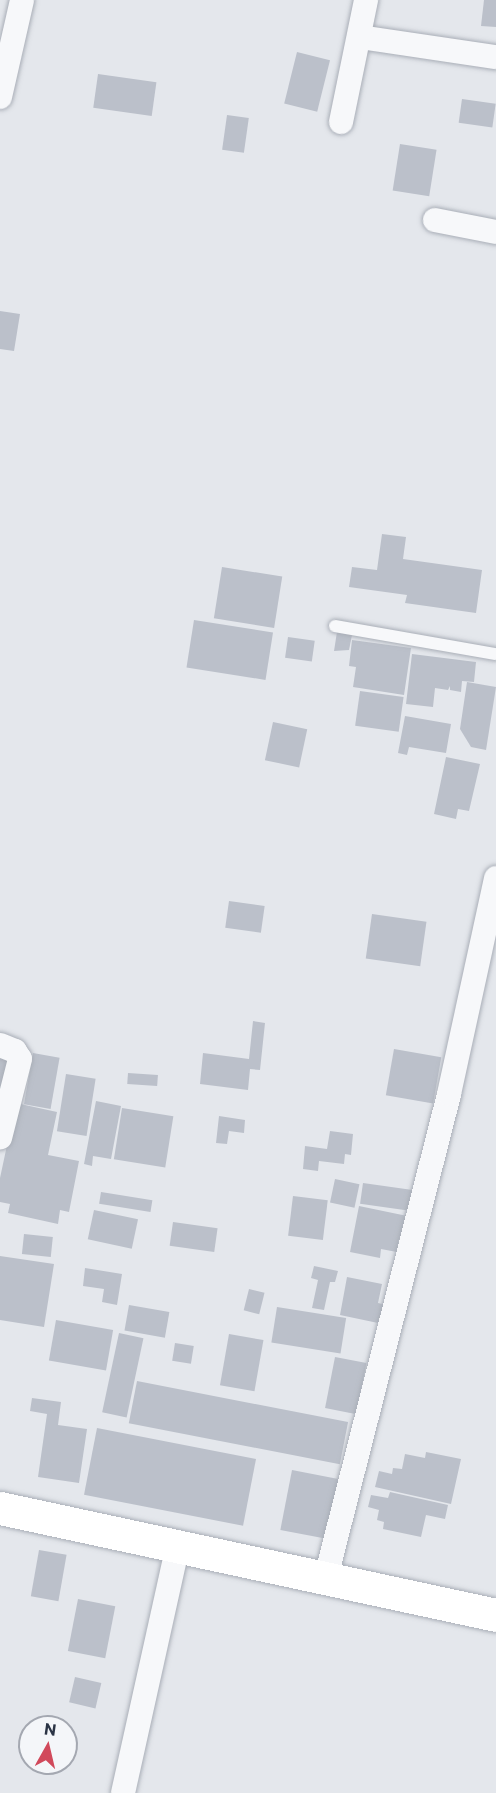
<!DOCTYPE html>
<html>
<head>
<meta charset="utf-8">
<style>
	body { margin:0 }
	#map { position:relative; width:496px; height:1793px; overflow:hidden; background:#e4e7ec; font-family:Commissioner,sans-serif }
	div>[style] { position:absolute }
	.building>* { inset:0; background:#bbc0ca; transform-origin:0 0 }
	.roads { filter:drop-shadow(0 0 2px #a9aeb7) drop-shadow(0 0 2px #a9aeb7) }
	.lane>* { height:12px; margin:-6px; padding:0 6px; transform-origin:6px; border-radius:6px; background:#f7f8fa }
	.street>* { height:24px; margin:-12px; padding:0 12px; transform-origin:12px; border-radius:12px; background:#f7f8fa }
	.secondary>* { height:33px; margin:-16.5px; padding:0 16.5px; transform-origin:16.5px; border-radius:16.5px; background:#fff }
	span { translate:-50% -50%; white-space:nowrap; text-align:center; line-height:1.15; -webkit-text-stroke:4.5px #f4f6f9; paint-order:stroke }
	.north { position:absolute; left:18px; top:1715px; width:60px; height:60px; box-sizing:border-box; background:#f4f6f9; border:2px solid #a4a8b1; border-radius:50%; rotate:8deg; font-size:16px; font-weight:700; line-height:24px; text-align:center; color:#2b3445 }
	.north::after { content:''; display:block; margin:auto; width:21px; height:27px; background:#d1495b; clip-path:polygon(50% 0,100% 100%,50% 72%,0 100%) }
</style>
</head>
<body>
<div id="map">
	<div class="building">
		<i style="clip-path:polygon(484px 0,496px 0,496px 27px,481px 26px)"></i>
		<i style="left:297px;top:52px;width:34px;height:53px;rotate:14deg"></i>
		<i style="left:98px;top:74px;width:59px;height:34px;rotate:8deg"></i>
		<i style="left:462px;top:99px;width:34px;height:24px;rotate:8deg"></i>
		<i style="left:227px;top:115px;width:22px;height:35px;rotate:8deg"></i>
		<i style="left:400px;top:144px;width:37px;height:47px;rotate:9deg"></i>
		<i style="clip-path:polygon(0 311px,20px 314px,14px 351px,0 349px)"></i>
		<i style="clip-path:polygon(382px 534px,406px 537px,403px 559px,482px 570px,476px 613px,405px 603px,407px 595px,349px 587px,352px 567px,377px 570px)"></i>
		<i style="left:222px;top:567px;width:61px;height:52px;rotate:9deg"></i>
		<i style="left:194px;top:620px;width:80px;height:48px;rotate:9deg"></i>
		<i style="clip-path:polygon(337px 632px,352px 635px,349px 650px,334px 651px)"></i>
		<i style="left:288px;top:637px;width:27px;height:21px;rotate:8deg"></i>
		<i style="clip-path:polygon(352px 640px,411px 648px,404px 695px,353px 687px,356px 667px,349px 666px)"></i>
		<i style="clip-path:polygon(412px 654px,476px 662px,474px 682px,462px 681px,461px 692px,450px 690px,450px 686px,448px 690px,435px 688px,433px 707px,406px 704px)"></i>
		<i style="clip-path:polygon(467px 682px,496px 687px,486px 750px,471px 747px,460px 729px)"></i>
		<i style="left:360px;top:691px;width:44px;height:35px;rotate:8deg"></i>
		<i style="clip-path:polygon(405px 716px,451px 724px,446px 753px,409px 747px,407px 755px,398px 753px)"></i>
		<i style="left:273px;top:722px;width:35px;height:39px;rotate:12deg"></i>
		<i style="clip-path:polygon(446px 757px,480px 764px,469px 811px,458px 809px,456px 819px,434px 814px)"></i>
		<i style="left:229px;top:901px;width:36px;height:27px;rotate:8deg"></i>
		<i style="left:372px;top:914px;width:55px;height:45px;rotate:8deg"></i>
		<i style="clip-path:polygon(253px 1021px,265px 1023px,260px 1070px,250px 1069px,248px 1090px,200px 1084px,203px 1053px,249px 1059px)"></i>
		<i style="left:394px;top:1049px;width:48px;height:47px;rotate:10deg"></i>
		<i style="left:33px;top:1053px;width:27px;height:52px;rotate:10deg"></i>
		<i style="clip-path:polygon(0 1055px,16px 1059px,0 1103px)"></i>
		<i style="left:128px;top:1073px;width:30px;height:11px;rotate:4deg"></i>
		<i style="left:66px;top:1074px;width:30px;height:58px;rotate:9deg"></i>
		<i style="clip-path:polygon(96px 1101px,121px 1106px,111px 1159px,93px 1156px,92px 1166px,84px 1164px)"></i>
		<i style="clip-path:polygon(16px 1103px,57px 1112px,48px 1155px,79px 1161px,69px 1212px,60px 1210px,58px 1224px,8px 1213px,10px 1204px,0 1202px,0 1178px)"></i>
		<i style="left:122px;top:1108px;width:52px;height:52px;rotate:9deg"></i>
		<i style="clip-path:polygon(219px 1116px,245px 1120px,244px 1133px,229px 1131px,227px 1144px,216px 1143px)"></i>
		<i style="clip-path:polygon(330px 1131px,353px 1134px,351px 1155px,345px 1154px,344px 1164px,319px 1161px,318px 1171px,303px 1169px,305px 1146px,327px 1149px)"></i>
		<i style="left:335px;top:1179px;width:25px;height:24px;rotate:12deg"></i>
		<i style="left:363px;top:1183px;width:50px;height:21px;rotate:8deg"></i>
		<i style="left:101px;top:1192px;width:52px;height:12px;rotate:9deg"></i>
		<i style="left:293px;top:1196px;width:35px;height:40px;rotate:7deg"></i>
		<i style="clip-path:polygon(359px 1206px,412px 1217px,407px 1241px,399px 1239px,397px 1252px,381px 1249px,380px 1258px,350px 1252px)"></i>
		<i style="left:94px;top:1210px;width:45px;height:30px;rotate:12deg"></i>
		<i style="left:173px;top:1222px;width:45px;height:24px;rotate:8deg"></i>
		<i style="left:24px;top:1234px;width:29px;height:20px;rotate:6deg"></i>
		<i style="clip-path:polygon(0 1256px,54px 1264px,44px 1327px,0 1320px)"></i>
		<i style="clip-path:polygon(314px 1266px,338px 1271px,335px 1282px,330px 1282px,324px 1310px,312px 1308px,318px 1280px,311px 1278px)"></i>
		<i style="clip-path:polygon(85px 1268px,122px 1274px,117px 1305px,102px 1302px,104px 1289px,83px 1286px)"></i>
		<i style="clip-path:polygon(347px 1277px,382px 1284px,378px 1303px,387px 1305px,378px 1323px,340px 1315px)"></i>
		<i style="left:249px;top:1289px;width:16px;height:22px;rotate:14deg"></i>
		<i style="left:129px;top:1305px;width:41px;height:26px;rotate:10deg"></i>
		<i style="left:277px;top:1307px;width:70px;height:36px;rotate:9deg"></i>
		<i style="left:56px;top:1320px;width:58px;height:41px;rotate:10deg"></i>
		<i style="left:119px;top:1333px;width:25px;height:81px;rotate:12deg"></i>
		<i style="left:229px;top:1334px;width:35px;height:52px;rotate:10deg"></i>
		<i style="left:175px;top:1343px;width:19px;height:18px;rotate:9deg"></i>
		<i style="left:335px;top:1357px;width:32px;height:52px;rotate:11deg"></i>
		<i style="left:137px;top:1381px;width:215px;height:43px;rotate:11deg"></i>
		<i style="clip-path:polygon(32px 1398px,61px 1402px,58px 1425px,87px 1429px,79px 1483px,38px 1477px,47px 1414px,30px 1411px)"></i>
		<i style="left:97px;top:1428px;width:162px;height:68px;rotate:11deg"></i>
		<i style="clip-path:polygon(426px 1452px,461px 1459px,451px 1504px,375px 1487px,379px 1471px,392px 1474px,393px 1468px,402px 1469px,405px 1454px,425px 1458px)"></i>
		<i style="left:292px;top:1470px;width:51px;height:61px;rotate:11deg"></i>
		<i style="clip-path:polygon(390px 1492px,448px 1505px,445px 1519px,426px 1515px,421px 1537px,383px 1529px,384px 1522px,377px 1520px,379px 1510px,368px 1507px,371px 1495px,388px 1498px)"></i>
		<i style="left:39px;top:1550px;width:28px;height:47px;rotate:10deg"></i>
		<i style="left:78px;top:1599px;width:38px;height:53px;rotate:11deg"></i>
		<i style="left:75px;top:1677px;width:27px;height:26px;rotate:13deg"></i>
	</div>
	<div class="roads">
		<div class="lane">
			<i style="left:335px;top:626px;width:163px;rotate:9.9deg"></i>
		</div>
		<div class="street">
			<i style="left:360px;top:37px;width:137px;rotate:8.4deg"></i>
			<i style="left:0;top:97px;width:99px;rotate:-77.2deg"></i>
			<i style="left:341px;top:122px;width:125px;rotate:-78.4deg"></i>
			<i style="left:435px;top:220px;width:62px;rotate:11.1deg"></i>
			<i style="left:0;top:1045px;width:16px;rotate:22deg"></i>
			<i style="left:15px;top:1051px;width:9px;rotate:58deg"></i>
			<i style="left:20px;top:1059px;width:81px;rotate:104.2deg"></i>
			<i style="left:326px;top:1577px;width:498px;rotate:-75.7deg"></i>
			<i style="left:449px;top:1094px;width:221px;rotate:-77.7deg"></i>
			<i style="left:123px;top:1793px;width:254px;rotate:-77.5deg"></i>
		</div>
		<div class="secondary">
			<i style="left:0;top:1508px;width:507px;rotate:12.17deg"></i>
		</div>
	</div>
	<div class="north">N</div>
</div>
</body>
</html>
